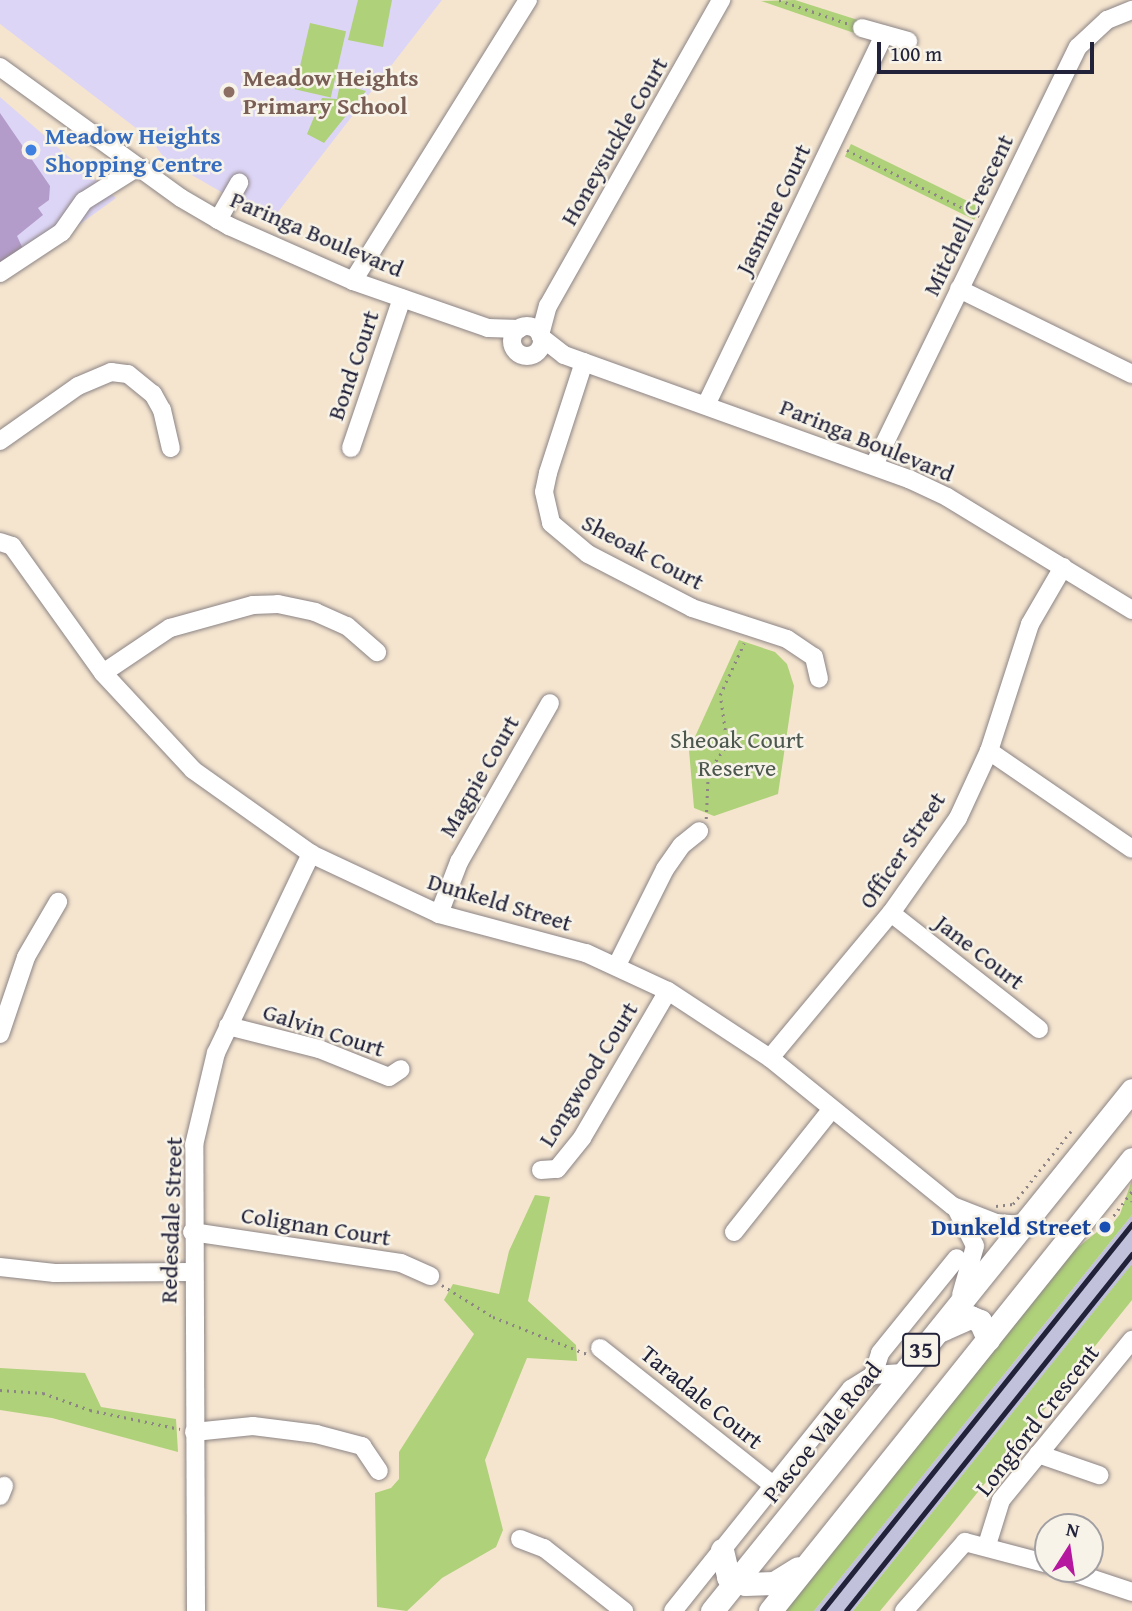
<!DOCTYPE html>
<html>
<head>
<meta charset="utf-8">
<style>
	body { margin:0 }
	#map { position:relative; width:1132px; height:1611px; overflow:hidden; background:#f5e5cf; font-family:"Gentium Book Plus",serif }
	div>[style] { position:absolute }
	.built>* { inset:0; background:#ddd5f6 }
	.industrial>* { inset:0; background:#c2c1dc }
	.green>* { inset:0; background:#afd179; transform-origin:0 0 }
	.building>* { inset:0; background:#b49cca }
	.path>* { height:2.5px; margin-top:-1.25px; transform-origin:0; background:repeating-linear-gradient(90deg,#8c8485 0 2px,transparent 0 7px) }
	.roads { filter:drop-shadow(0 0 2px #8c8485) drop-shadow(0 0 2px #8c8485) }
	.minor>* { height:18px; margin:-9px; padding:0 9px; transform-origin:9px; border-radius:9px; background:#fff }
	.minor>.ring { margin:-9px; padding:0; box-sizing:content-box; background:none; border:18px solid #fff; border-radius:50% }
	.major>* { height:23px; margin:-11.5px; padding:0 11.5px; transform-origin:11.5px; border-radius:11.5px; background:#fff }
	.rail>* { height:4.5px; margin:-2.25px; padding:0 2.25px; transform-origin:2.25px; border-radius:2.25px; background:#22223b }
	.dots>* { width:19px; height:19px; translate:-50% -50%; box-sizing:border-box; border:4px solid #f7f3e8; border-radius:50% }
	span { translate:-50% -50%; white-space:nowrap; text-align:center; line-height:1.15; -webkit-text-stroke:5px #f7f3e8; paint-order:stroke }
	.shield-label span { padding:2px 5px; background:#f7f3e8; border:2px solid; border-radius:5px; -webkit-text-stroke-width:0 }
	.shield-label { font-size:23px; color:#22223b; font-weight:700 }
	.education-label { font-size:24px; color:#785e54; font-weight:700 }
	.left { translate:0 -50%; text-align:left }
	.shop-label { font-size:24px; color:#366cbe; font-weight:700 }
	.street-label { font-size:24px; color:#22223b }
	.park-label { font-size:24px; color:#4c574e }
	.transit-label { font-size:24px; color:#164399; font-weight:700 }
	.right { translate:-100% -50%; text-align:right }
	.north { position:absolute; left:1034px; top:1513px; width:70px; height:70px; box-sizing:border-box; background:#f7f3e8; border:2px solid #a29fa3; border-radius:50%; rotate:12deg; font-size:19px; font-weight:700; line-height:28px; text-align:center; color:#22223b }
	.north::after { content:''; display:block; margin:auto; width:24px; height:32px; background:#b5179e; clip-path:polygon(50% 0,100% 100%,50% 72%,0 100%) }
	.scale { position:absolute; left:877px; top:42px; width:217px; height:32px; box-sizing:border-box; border:4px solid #22223b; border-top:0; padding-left:9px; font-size:21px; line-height:24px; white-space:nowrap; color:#22223b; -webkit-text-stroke:5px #f7f3e8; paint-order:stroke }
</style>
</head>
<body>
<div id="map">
	<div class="built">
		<i style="clip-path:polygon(0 0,442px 0,271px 221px,166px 160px,149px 138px,0 24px)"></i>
		<i style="clip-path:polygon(0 97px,116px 198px,0 282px)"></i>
	</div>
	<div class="industrial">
		<i style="clip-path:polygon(1132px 1215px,1132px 1264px,1126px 1272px,853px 1611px,814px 1611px)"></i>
	</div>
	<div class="green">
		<i style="clip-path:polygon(358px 0,392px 0,383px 47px,348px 40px)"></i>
		<i style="clip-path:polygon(795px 0,861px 21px,857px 34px,761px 1px)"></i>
		<i style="left:310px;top:23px;width:37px;height:68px;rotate:13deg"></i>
		<i style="clip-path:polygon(340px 84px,366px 91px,324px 143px,307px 134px,322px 98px,337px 99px)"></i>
		<i style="left:851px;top:144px;width:144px;height:14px;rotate:26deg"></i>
		<i style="clip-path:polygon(739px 640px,775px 652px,787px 664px,794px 686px,778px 794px,714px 816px,694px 808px,689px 750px)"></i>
		<i style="clip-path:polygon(1132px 1180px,1132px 1215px,884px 1524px,814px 1611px,785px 1611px,1072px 1252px,1102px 1228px,1107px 1231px,1120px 1214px)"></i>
		<i style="clip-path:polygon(535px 1195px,550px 1197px,528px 1301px,576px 1345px,577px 1361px,527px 1358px,485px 1460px,503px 1530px,496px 1547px,442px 1578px,407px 1611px,377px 1607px,375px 1493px,391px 1488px,399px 1479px,399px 1452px,474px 1334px,444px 1300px,453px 1284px,499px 1294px,509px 1251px)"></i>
		<i style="clip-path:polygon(1132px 1264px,1132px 1300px,949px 1528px,880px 1611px,853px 1611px)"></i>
		<i style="clip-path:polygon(0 1368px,85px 1373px,101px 1407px,176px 1419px,178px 1452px,52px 1418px,0 1410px)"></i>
	</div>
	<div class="building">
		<i style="clip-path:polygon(0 113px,50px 186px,49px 200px,38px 208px,43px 215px,17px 236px,24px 251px,0 267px)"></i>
	</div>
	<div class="path">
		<i style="left:779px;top:0;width:74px;rotate:18.9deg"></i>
		<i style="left:847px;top:150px;width:148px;rotate:26.6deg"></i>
		<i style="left:706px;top:819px;width:46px;rotate:-87.5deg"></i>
		<i style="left:708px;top:773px;width:35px;rotate:-57deg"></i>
		<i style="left:727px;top:744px;width:49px;rotate:-98.1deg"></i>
		<i style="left:720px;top:695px;width:57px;rotate:-65.2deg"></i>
		<i style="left:1132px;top:1201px;width:1px;rotate:90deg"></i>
		<i style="left:996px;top:1206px;width:17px;rotate:-7deg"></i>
		<i style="left:1013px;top:1204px;width:93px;rotate:-51.5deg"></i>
		<i style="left:1105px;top:1227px;width:45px;rotate:-53.1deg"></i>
		<i style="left:442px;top:1285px;width:60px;rotate:32.1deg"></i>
		<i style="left:493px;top:1317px;width:101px;rotate:21.5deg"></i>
		<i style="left:0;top:1390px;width:43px;rotate:4deg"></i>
		<i style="left:43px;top:1393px;width:50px;rotate:19.9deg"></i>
		<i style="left:90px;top:1410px;width:92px;rotate:11.9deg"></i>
	</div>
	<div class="roads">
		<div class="minor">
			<i style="left:862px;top:28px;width:48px;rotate:15.8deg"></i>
			<i style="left:0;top:67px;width:223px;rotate:35.9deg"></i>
			<i style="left:181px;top:198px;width:56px;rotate:30.3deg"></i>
			<i style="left:229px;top:226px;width:136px;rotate:23.9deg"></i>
			<i style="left:353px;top:281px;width:143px;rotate:19.2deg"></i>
			<i style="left:488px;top:328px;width:31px;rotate:2deg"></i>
			<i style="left:218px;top:220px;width:43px;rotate:-60.4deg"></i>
			<i style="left:0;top:273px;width:74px;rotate:-33.5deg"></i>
			<i style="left:62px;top:232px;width:38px;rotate:-55deg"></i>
			<i style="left:84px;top:201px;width:64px;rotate:-32.2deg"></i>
			<i style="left:353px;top:281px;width:331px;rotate:-58.1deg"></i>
			<i style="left:959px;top:289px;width:193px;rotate:26.2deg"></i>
			<i class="ring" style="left:512px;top:326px;width:12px;height:12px"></i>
			<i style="left:540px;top:335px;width:30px;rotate:-75deg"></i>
			<i style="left:548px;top:306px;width:352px;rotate:-60.5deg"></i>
			<i style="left:541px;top:337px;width:29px;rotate:38deg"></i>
			<i style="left:564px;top:355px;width:367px;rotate:19.8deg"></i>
			<i style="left:909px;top:479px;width:42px;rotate:25.3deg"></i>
			<i style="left:947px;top:497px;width:217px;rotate:31.4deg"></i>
			<i style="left:584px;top:362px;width:117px;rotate:108deg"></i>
			<i style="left:548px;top:473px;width:19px;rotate:102deg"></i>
			<i style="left:544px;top:492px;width:32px;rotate:77deg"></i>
			<i style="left:551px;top:523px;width:48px;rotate:40deg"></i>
			<i style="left:588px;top:554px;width:117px;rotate:27.4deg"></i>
			<i style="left:692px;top:608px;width:100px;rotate:18.1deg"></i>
			<i style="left:787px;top:639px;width:32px;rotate:34deg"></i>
			<i style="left:814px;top:657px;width:22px;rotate:77deg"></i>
			<i style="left:706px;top:405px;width:411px;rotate:-64.3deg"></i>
			<i style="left:0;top:441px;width:95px;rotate:-35.2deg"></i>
			<i style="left:78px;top:386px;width:36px;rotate:-23deg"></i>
			<i style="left:111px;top:372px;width:17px;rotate:7deg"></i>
			<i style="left:128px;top:374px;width:32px;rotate:39deg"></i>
			<i style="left:153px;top:394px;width:18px;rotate:61deg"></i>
			<i style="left:162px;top:410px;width:39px;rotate:77deg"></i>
			<i style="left:351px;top:448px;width:158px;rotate:-71.2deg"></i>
			<i style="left:874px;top:465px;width:465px;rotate:-64deg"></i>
			<i style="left:1078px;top:47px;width:40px;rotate:-43deg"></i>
			<i style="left:1107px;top:20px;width:27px;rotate:-22deg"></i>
			<i style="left:0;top:542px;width:13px;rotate:18deg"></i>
			<i style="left:12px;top:546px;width:156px;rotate:54.4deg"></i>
			<i style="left:103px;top:673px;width:132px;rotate:47.1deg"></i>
			<i style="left:193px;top:770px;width:145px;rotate:35.4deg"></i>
			<i style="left:311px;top:854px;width:141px;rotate:25.1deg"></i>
			<i style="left:439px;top:914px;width:152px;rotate:14.9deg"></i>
			<i style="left:586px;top:953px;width:90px;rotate:24.9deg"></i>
			<i style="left:668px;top:991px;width:122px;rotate:33.3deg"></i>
			<i style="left:770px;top:1058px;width:235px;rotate:39deg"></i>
			<i style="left:953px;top:1206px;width:46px;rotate:21.6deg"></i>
			<i style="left:996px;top:1223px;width:27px;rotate:4deg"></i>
			<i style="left:103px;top:673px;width:81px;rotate:-33.9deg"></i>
			<i style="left:170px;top:628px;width:86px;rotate:-15.5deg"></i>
			<i style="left:253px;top:605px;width:25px;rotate:-2deg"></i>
			<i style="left:278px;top:604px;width:38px;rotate:12deg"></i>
			<i style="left:315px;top:612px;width:35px;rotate:24deg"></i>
			<i style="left:347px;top:626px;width:40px;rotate:41deg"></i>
			<i style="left:989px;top:751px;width:173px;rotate:34.4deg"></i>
			<i style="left:891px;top:913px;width:188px;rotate:38.1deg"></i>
			<i style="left:439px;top:914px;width:56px;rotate:-69deg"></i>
			<i style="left:459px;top:862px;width:183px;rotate:-60.2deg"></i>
			<i style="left:617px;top:965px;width:107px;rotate:-63.4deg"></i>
			<i style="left:665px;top:869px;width:29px;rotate:-55deg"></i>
			<i style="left:682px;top:845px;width:22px;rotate:-39deg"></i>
			<i style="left:228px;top:1026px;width:94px;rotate:14.2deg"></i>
			<i style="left:319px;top:1049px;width:75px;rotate:21.8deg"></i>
			<i style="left:389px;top:1077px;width:14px;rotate:-34deg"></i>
			<i style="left:0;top:1034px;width:81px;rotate:-71.3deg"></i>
			<i style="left:26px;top:957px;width:64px;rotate:-59.8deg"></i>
			<i style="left:770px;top:1058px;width:189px;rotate:-50.2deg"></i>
			<i style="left:891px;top:913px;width:116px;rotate:-54.8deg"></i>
			<i style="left:958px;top:818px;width:74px;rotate:-65.2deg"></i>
			<i style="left:989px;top:751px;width:133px;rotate:-72.1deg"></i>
			<i style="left:1030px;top:624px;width:66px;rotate:-59.9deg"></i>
			<i style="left:541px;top:1170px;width:16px;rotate:-4deg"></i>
			<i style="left:557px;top:1169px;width:40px;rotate:-51deg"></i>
			<i style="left:582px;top:1138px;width:170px;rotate:-59.7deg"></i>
			<i style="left:956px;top:1208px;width:42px;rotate:63.4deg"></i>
			<i style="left:975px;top:1246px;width:51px;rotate:105.9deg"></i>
			<i style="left:192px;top:1232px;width:211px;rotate:8.4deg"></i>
			<i style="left:401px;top:1263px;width:32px;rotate:24deg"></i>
			<i style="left:734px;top:1232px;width:157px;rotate:-51.5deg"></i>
			<i style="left:0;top:1267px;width:55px;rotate:6.2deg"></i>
			<i style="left:55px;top:1273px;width:137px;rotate:-0.4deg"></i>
			<i style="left:600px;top:1348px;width:221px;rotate:38.4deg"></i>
			<i style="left:873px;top:1375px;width:23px;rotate:-72deg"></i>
			<i style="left:880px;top:1353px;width:122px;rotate:-51deg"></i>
			<i style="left:194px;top:1432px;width:59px;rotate:-5.8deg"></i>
			<i style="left:253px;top:1426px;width:64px;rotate:7.2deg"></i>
			<i style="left:316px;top:1434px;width:48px;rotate:14.6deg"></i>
			<i style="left:362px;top:1446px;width:30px;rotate:56deg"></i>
			<i style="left:1038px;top:1454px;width:65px;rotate:19deg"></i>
			<i style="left:0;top:1496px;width:11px;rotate:-68deg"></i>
			<i style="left:520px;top:1539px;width:26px;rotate:21deg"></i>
			<i style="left:544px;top:1548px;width:102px;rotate:38.2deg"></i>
			<i style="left:987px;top:1545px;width:47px;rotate:-72.7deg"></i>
			<i style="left:1001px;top:1500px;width:207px;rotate:-50.7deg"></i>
			<i style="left:1063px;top:1569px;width:73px;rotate:18.4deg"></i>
			<i style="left:196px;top:1611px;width:466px;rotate:-90.2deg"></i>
			<i style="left:194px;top:1145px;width:95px;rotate:-76.6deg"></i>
			<i style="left:216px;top:1053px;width:221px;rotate:-64.5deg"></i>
			<i style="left:673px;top:1611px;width:285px;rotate:-51.3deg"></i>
			<i style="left:851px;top:1389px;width:26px;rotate:-32deg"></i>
			<i style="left:873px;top:1375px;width:30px;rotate:-4deg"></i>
			<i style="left:904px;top:1611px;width:92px;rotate:-48.5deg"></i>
			<i style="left:965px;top:1542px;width:86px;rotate:14.8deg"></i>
		</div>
		<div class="major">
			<i style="left:941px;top:1330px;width:32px;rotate:-24deg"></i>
			<i style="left:970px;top:1317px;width:11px;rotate:22deg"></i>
			<i style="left:980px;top:1321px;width:20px;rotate:66deg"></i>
			<i style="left:722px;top:1550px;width:28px;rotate:77deg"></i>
			<i style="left:728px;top:1577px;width:18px;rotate:22deg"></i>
			<i style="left:745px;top:1584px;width:29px;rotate:-2deg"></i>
			<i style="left:774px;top:1583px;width:28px;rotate:-32deg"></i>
			<i style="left:712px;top:1611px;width:669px;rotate:-51.13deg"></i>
			<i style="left:770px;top:1611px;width:579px;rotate:-51.31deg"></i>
		</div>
	</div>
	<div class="rail">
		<i style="left:822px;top:1611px;width:496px;rotate:-51.3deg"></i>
		<i style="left:846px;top:1611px;width:457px;rotate:-51.3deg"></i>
	</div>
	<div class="dots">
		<i style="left:229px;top:92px;background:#8d6e63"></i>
		<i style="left:31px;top:150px;background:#3f7fe0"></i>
		<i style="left:1105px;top:1227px;background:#1a4fb4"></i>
	</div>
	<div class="shield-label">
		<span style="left:921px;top:1350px">35</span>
	</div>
	<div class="education-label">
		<span class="left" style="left:243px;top:92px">Meadow Heights<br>Primary School</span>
	</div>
	<div class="shop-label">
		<span class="left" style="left:45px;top:150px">Meadow Heights<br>Shopping Centre</span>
	</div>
	<div class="street-label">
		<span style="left:614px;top:141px;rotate:-60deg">Honeysuckle Court</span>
		<span style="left:773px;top:209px;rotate:-64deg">Jasmine Court</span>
		<span style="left:968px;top:215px;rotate:-64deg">Mitchell Crescent</span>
		<span style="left:317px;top:234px;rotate:23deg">Paringa Boulevard</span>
		<span style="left:353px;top:365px;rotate:-71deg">Bond Court</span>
		<span style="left:867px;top:440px;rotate:22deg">Paringa Boulevard</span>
		<span style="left:643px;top:552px;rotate:28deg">Sheoak Court</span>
		<span style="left:479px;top:776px;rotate:-60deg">Magpie Court</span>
		<span style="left:902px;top:850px;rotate:-56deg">Officer Street</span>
		<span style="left:500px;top:902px;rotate:17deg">Dunkeld Street</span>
		<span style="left:980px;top:952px;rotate:38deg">Jane Court</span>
		<span style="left:324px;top:1030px;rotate:18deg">Galvin Court</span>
		<span style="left:588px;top:1074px;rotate:-58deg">Longwood Court</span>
		<span style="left:171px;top:1220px;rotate:-88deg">Redesdale Street</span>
		<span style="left:316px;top:1226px;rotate:9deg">Colignan Court</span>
		<span style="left:702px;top:1397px;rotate:39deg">Taradale Court</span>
		<span style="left:1037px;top:1420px;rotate:-52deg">Longford Crescent</span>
		<span style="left:822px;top:1432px;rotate:-51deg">Pascoe Vale Road</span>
	</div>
	<div class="park-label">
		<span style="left:737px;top:754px">Sheoak Court<br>Reserve</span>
	</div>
	<div class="transit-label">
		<span class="right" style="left:1091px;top:1227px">Dunkeld Street</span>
	</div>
	<div class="north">N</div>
	<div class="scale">100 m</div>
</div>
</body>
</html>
